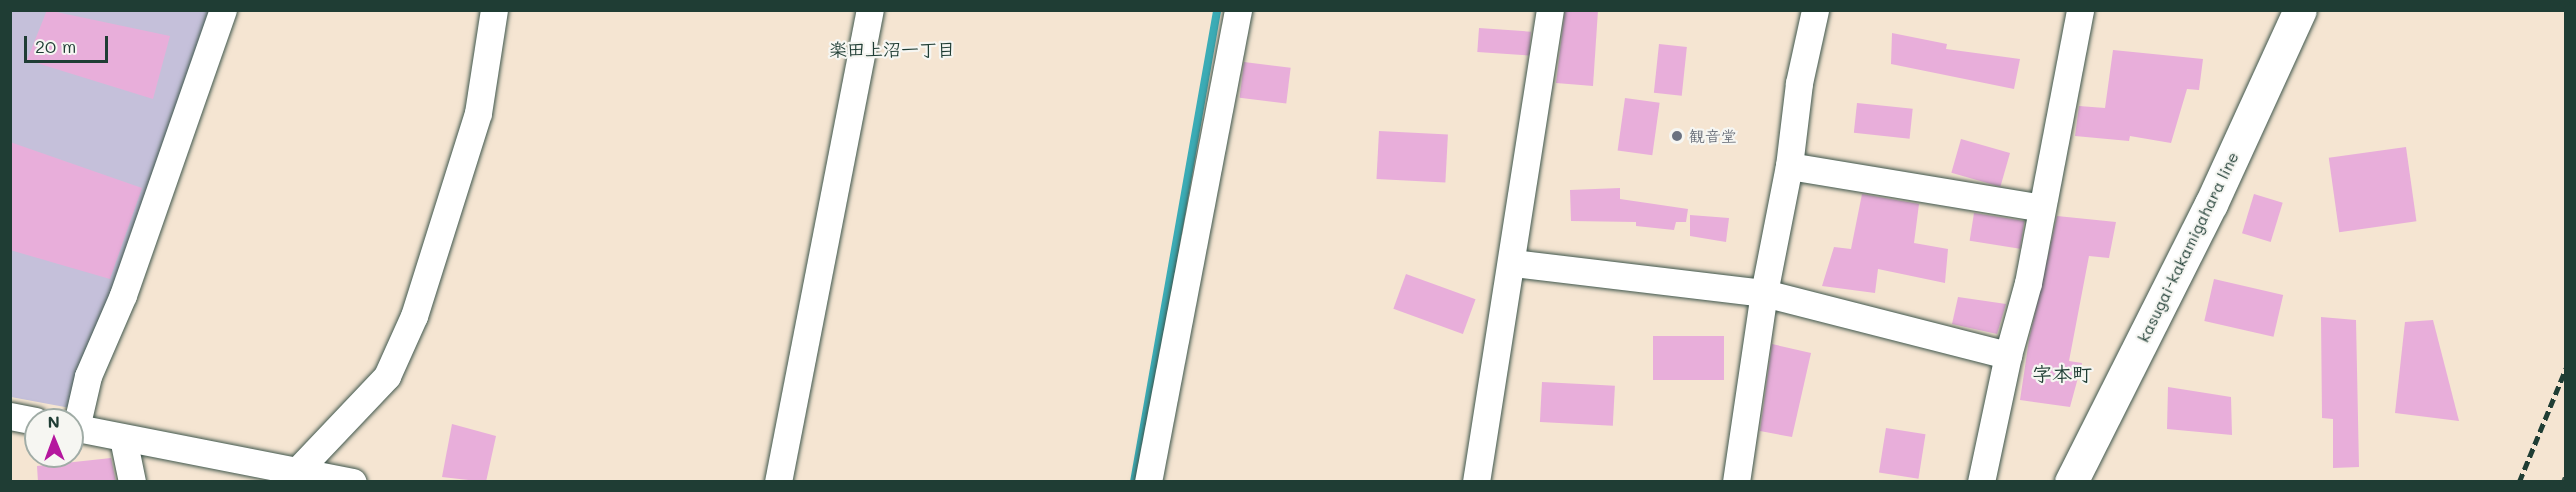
<!DOCTYPE html>
<html>
<head>
<meta charset="utf-8">
<style>
	body { margin:0 }
	#map { position:relative; width:2576px; height:492px; overflow:hidden; background:#f5e5d2; font-family:Mali,"Klee One",sans-serif }
	div>[style] { position:absolute }
	.industrial>* { inset:0; background:#c5c0da }
	.stream>* { height:8px; margin:-4px; padding:0 4px; transform-origin:4px; border-radius:4px; background:#3bacb6 }
	.building>* { inset:0; background:#e8aeda; transform-origin:0 0 }
	.path>* { height:4px; margin-top:-2px; transform-origin:0; background:repeating-linear-gradient(90deg,#3f564c 0 4.5px,transparent 0 9px) }
	.roads { filter:drop-shadow(0 0 2px #3f564c) drop-shadow(0 0 2px #3f564c) }
	.minor>* { height:27px; margin:-13.5px; padding:0 13.5px; transform-origin:13.5px; border-radius:13.5px; background:#fff }
	.major>* { height:33px; margin:-16.5px; padding:0 16.5px; transform-origin:16.5px; border-radius:16.5px; background:#fff }
	.rail>* { height:4.5px; margin-top:-2.25px; transform-origin:0; background:repeating-linear-gradient(90deg,#1f3d34 0 9px,transparent 0 13.5px) }
	.dots>* { width:16px; height:16px; translate:-50% -50%; box-sizing:border-box; border:3px solid #f6f6f2; border-radius:50% }
	span { translate:-50% -50%; white-space:nowrap; text-align:center; line-height:1.15; -webkit-text-stroke:4.5px #f6f6f2; paint-order:stroke }
	.worship-label { font-size:16px; color:#5b616d }
	.left { translate:0 -50%; text-align:left }
	.street-label { font-size:16px; color:#1f3d34 }
	.neighbourhood-label { font-size:18px; color:#1f3d34; font-weight:700 }
	.quarter-label { font-size:20px; color:#1f3d34; font-weight:700 }
	.frame { position:absolute; inset:0; border:12px solid #1f3d34; pointer-events:none }
	.north { position:absolute; left:24px; top:408px; width:60px; height:60px; box-sizing:border-box; background:#f6f6f2; border:2px solid #a0aca6; border-radius:50%; rotate:359deg; font-size:16px; font-weight:700; line-height:24px; text-align:center; color:#1f3d34 }
	.north::after { content:''; display:block; margin:auto; width:21px; height:27px; background:#b5179e; clip-path:polygon(50% 0,100% 100%,50% 72%,0 100%) }
	.scale { position:absolute; left:24px; top:36px; width:84px; height:27px; box-sizing:border-box; border:3px solid #1f3d34; border-top:0; padding-left:8px; font-size:18px; line-height:21px; white-space:nowrap; color:#1f3d34; -webkit-text-stroke:4px #f6f6f2; paint-order:stroke }
</style>
</head>
<body>
<div id="map">
	<div class="industrial">
		<i style="clip-path:polygon(10px 11px,222px 11px,81px 410px,11px 397px)"></i>
	</div>
	<div class="stream">
		<i style="left:1134px;top:482px;width:479px;rotate:-80deg"></i>
	</div>
	<div class="building">
		<i style="clip-path:polygon(47px 10px,170px 36px,153px 99px,27px 60px)"></i>
		<i style="clip-path:polygon(1565px 10px,1598px 10px,1593px 86px,1556px 83px)"></i>
		<i style="left:1479px;top:28px;width:52px;height:24px;rotate:4deg"></i>
		<i style="clip-path:polygon(1892px 33px,1947px 44px,1946px 49px,2020px 59px,2014px 89px,1891px 64px)"></i>
		<i style="left:1659px;top:44px;width:28px;height:49px;rotate:6deg"></i>
		<i style="clip-path:polygon(2113px 50px,2203px 59px,2199px 90px,2187px 89px,2171px 143px,2130px 136px,2129px 141px,2075px 136px,2079px 106px,2105px 108px)"></i>
		<i style="left:1244px;top:62px;width:47px;height:36px;rotate:7deg"></i>
		<i style="left:1625px;top:98px;width:35px;height:53px;rotate:8deg"></i>
		<i style="left:1857px;top:103px;width:56px;height:30px;rotate:6deg"></i>
		<i style="left:1379px;top:131px;width:69px;height:48px;rotate:3deg"></i>
		<i style="left:1961px;top:139px;width:51px;height:35px;rotate:16deg"></i>
		<i style="clip-path:polygon(10px 142px,142px 188px,110px 279px,10px 250px)"></i>
		<i style="left:2406px;top:147px;width:75px;height:78px;rotate:82deg"></i>
		<i style="clip-path:polygon(1620px 188px,1620px 199px,1688px 209px,1686px 222px,1676px 222px,1674px 230px,1636px 226px,1636px 222px,1571px 221px,1570px 190px)"></i>
		<i style="clip-path:polygon(1862px 194px,1919px 204px,1914px 243px,1948px 249px,1945px 283px,1878px 269px,1875px 293px,1822px 286px,1834px 247px,1851px 249px)"></i>
		<i style="left:2254px;top:194px;width:30px;height:41px;rotate:17deg"></i>
		<i style="left:1974px;top:213px;width:51px;height:28px;rotate:9deg"></i>
		<i style="clip-path:polygon(1690px 215px,1729px 218px,1726px 242px,1690px 236px)"></i>
		<i style="clip-path:polygon(2057px 216px,2116px 222px,2109px 258px,2089px 256px,2069px 361px,2082px 363px,2070px 407px,2020px 400px,2029px 340px)"></i>
		<i style="left:1406px;top:274px;width:74px;height:37px;rotate:20deg"></i>
		<i style="left:2214px;top:279px;width:71px;height:43px;rotate:13deg"></i>
		<i style="clip-path:polygon(1958px 297px,2006px 304px,1997px 334px,1952px 324px)"></i>
		<i style="clip-path:polygon(2321px 317px,2356px 320px,2359px 467px,2333px 468px,2333px 419px,2322px 418px)"></i>
		<i style="clip-path:polygon(2433px 320px,2459px 421px,2395px 413px,2405px 322px)"></i>
		<i style="left:1653px;top:336px;width:71px;height:44px"></i>
		<i style="clip-path:polygon(1772px 344px,1811px 353px,1792px 437px,1760px 431px)"></i>
		<i style="left:1542px;top:382px;width:73px;height:40px;rotate:3deg"></i>
		<i style="clip-path:polygon(2168px 387px,2231px 397px,2232px 435px,2167px 429px)"></i>
		<i style="clip-path:polygon(452px 424px,496px 436px,486px 482px,442px 477px)"></i>
		<i style="left:1886px;top:428px;width:40px;height:45px;rotate:9deg"></i>
		<i style="clip-path:polygon(111px 458px,116px 482px,38px 482px,37px 466px)"></i>
	</div>
	<div class="path">
		<i style="left:2563px;top:482px;width:8px;rotate:-67deg"></i>
	</div>
	<div class="roads">
		<div class="minor">
			<i style="left:1789px;top:166px;width:256px;rotate:9.4deg"></i>
			<i style="left:1513px;top:263px;width:253px;rotate:6.8deg"></i>
			<i style="left:1764px;top:293px;width:252px;rotate:14.3deg"></i>
			<i style="left:10px;top:416px;width:26px;rotate:11deg"></i>
			<i style="left:72px;top:427px;width:286px;rotate:11.1deg"></i>
			<i style="left:76px;top:428px;width:53px;rotate:-77deg"></i>
			<i style="left:88px;top:376px;width:88px;rotate:-66.6deg"></i>
			<i style="left:123px;top:295px;width:302px;rotate:-70.7deg"></i>
			<i style="left:123px;top:438px;width:45px;rotate:78.4deg"></i>
			<i style="left:297px;top:471px;width:131px;rotate:-46.5deg"></i>
			<i style="left:387px;top:376px;width:66px;rotate:-65.8deg"></i>
			<i style="left:414px;top:316px;width:213px;rotate:-72.5deg"></i>
			<i style="left:478px;top:113px;width:104px;rotate:-81.2deg"></i>
			<i style="left:778px;top:482px;width:481px;rotate:-79deg"></i>
			<i style="left:1148px;top:482px;width:481px;rotate:-79.2deg"></i>
			<i style="left:1476px;top:482px;width:478px;rotate:-81.1deg"></i>
			<i style="left:1736px;top:482px;width:191px;rotate:-81.6deg"></i>
			<i style="left:1764px;top:293px;width:129px;rotate:-78.9deg"></i>
			<i style="left:1789px;top:166px;width:84px;rotate:-83.1deg"></i>
			<i style="left:1799px;top:83px;width:75px;rotate:-77.6deg"></i>
			<i style="left:1981px;top:482px;width:130px;rotate:-78deg"></i>
			<i style="left:2008px;top:355px;width:75px;rotate:-74.5deg"></i>
			<i style="left:2028px;top:283px;width:278px;rotate:-79.2deg"></i>
		</div>
		<div class="major">
			<i style="left:2071px;top:482px;width:311px;rotate:-63.3deg"></i>
			<i style="left:2211px;top:204px;width:213px;rotate:-65.4deg"></i>
		</div>
	</div>
	<div class="rail">
		<i style="left:2519px;top:482px;width:123px;rotate:-67.6deg"></i>
	</div>
	<div class="dots">
		<i style="left:1677px;top:136px;background:#6b7280"></i>
	</div>
	<div class="worship-label">
		<span class="left" style="left:1689px;top:136px">観音堂</span>
	</div>
	<div class="street-label">
		<span style="left:2188px;top:247px;rotate:-64deg">kasugai-kakamigahara line</span>
	</div>
	<div class="neighbourhood-label">
		<span style="left:892px;top:49px">楽田上沼一丁目</span>
	</div>
	<div class="quarter-label">
		<span style="left:2062px;top:373px">字本町</span>
	</div>
	<div class="frame"></div>
	<div class="north">N</div>
	<div class="scale">20 m</div>
</div>
</body>
</html>
